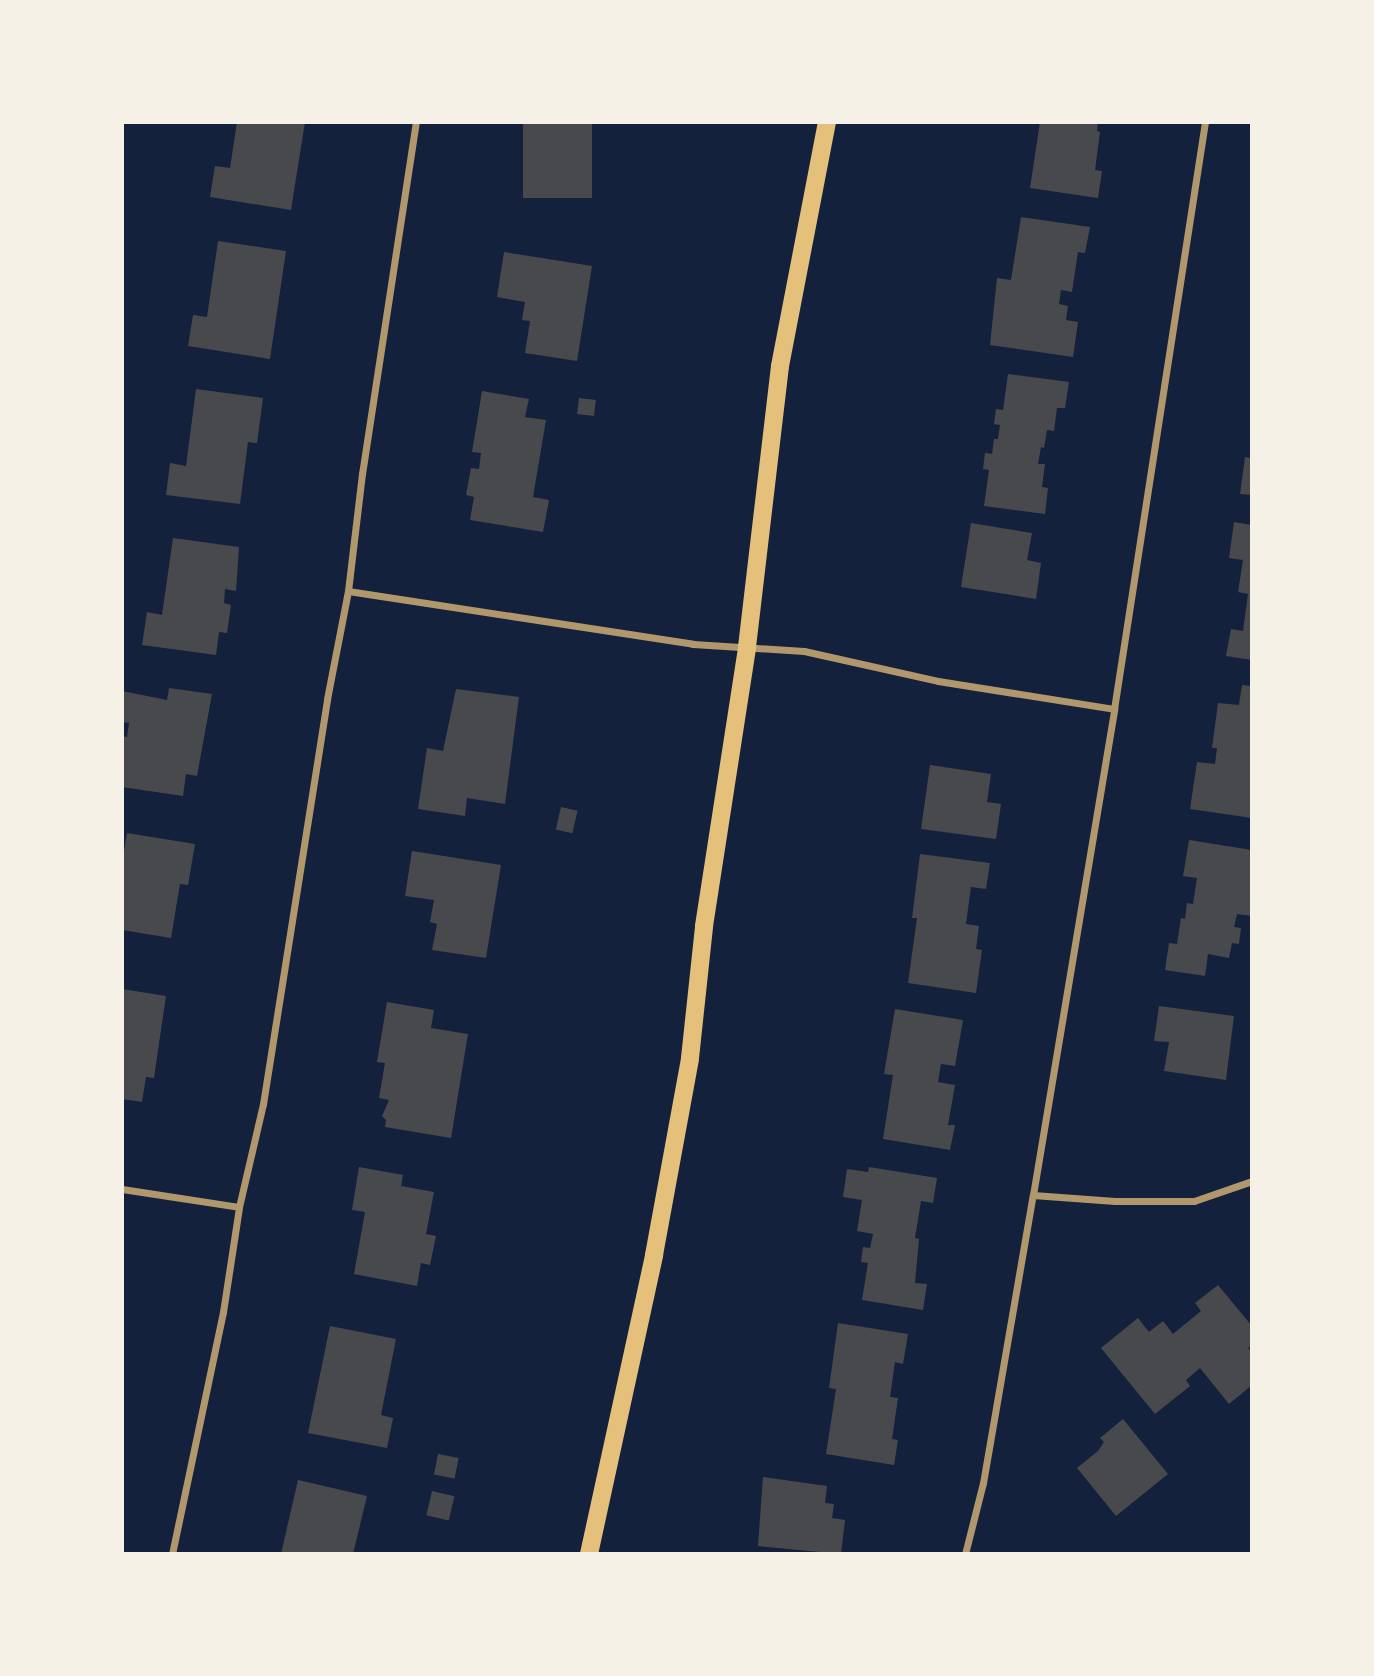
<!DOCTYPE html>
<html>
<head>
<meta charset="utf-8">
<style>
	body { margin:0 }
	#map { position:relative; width:1374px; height:1676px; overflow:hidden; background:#14213d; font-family:"Source Sans 3",sans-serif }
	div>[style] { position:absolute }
	.building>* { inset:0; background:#48494c; transform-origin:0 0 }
	.minor>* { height:7px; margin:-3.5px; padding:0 3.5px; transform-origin:3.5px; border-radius:3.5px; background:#b1986c }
	.primary>* { height:18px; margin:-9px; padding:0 9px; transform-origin:9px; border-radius:9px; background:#e5c07b }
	span { translate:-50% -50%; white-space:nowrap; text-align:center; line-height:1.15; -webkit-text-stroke:5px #f6f1e7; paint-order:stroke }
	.frame { position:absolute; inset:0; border:124px solid #f6f1e7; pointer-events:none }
</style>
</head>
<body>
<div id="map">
	<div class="building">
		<i style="clip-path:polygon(237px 122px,305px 122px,291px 210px,210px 197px,215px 166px,230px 168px)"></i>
		<i style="left:523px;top:122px;width:69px;height:76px"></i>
		<i style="clip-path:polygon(1040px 122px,1098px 122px,1097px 131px,1100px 132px,1095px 170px,1102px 171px,1098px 198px,1030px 188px)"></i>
		<i style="clip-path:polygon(1021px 217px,1090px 227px,1085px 253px,1078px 252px,1072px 292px,1061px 290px,1059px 304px,1068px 306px,1066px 320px,1078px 322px,1073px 357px,990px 345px,997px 278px,1011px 280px)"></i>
		<i style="clip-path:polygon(218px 241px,286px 251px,270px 359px,188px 346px,193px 315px,207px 317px)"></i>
		<i style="clip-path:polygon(504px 252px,592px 266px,577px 361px,525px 353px,530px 321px,522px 320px,525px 302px,497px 297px)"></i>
		<i style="clip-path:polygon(1008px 374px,1069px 382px,1065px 408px,1057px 408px,1054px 431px,1047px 430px,1044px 448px,1041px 447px,1038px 464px,1045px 464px,1042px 487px,1048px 488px,1045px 514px,984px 506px,989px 470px,983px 469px,985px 453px,992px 454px,994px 439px,998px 439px,1000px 425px,994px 424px,996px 409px,1003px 410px)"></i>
		<i style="clip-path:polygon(196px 389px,263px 398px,257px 443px,248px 442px,240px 504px,166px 495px,170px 463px,186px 466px)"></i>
		<i style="clip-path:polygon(482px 391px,529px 399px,525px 417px,546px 420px,533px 497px,549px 500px,543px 532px,470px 520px,474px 497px,466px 495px,471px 468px,479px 469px,481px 453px,472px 452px)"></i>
		<i style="left:579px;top:398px;width:17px;height:16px;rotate:7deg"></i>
		<i style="clip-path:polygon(1245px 457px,1252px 458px,1252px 495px,1240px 494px)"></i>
		<i style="clip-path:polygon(1234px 522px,1252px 525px,1252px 660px,1226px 656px,1231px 629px,1243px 631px,1248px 594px,1238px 592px,1243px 560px,1229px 558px)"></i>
		<i style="clip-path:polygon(971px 523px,1032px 533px,1027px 560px,1041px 563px,1036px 599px,961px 587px)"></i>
		<i style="clip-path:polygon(173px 538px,239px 547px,236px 591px,225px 589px,224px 603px,231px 605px,227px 633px,219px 632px,216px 655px,142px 645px,147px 612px,162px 615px)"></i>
		<i style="clip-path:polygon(1242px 685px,1252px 686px,1252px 818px,1190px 809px,1197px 762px,1215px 764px,1217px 748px,1212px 748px,1218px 703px,1239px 705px)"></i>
		<i style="clip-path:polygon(169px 688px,212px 694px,197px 776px,186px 774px,183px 796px,122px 787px,122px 736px,127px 737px,129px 723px,122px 722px,122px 691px,167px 700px)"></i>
		<i style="clip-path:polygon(456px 689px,519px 697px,505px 804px,467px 798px,465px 816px,418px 809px,427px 748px,443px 751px)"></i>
		<i style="clip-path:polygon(930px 765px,991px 774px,987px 802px,1001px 804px,996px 839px,921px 829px)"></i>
		<i style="left:561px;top:807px;width:17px;height:23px;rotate:13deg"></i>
		<i style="clip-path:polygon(127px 833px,195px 844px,188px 885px,180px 884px,171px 938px,122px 930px,122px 863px)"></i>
		<i style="clip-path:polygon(1189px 840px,1252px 850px,1252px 916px,1237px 914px,1234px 927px,1241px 928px,1239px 944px,1232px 943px,1229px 958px,1208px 954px,1205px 976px,1165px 970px,1169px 943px,1177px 944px,1181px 918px,1185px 919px,1187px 903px,1193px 904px,1197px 878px,1183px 876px)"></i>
		<i style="clip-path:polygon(412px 851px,501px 865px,486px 958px,432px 950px,437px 924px,430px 922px,434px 900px,405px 896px)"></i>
		<i style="clip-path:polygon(920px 854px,990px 863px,986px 889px,971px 887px,966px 924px,979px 926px,976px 949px,982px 950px,976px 993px,908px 983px,917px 918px,912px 918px)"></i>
		<i style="clip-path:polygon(122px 989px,166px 996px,154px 1078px,146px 1077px,142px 1102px,122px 1099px)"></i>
		<i style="clip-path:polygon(387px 1002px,434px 1010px,431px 1028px,468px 1034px,451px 1138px,385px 1127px,386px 1120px,382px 1116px,389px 1100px,379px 1098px,385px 1063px,377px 1062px)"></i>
		<i style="clip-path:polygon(1159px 1006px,1234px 1016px,1226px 1080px,1164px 1071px,1169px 1042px,1154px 1041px)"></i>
		<i style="clip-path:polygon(895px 1009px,963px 1020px,955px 1066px,941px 1064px,938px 1082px,955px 1085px,948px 1125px,955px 1125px,950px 1150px,883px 1139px,893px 1075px,884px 1074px)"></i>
		<i style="clip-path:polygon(359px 1167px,403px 1175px,401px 1186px,434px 1192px,426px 1234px,436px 1236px,430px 1265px,421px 1263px,417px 1286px,354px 1274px,365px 1212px,352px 1210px)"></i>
		<i style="clip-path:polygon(869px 1167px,937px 1178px,933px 1203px,921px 1201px,915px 1238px,919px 1239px,915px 1283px,927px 1284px,923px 1310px,862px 1300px,868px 1263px,861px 1262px,863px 1247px,870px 1248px,873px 1234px,857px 1231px,862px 1200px,843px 1197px,847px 1169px,868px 1172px)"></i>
		<i style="clip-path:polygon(1218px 1285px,1252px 1326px,1252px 1346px,1248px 1348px,1252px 1352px,1252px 1385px,1229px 1404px,1200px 1368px,1186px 1380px,1190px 1386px,1155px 1414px,1101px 1348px,1138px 1318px,1149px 1332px,1163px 1321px,1173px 1334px,1201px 1311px,1195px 1303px)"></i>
		<i style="clip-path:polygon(838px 1323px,908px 1334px,903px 1364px,895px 1362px,890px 1397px,898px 1398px,892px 1439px,898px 1440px,894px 1465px,826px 1454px,836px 1389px,829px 1388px)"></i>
		<i style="clip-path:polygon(330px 1326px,396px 1339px,381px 1415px,393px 1418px,387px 1448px,308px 1433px)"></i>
		<i style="clip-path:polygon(1123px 1419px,1168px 1474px,1116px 1516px,1077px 1468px,1098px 1451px,1104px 1442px,1100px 1438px)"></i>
		<i style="left:438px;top:1454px;width:21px;height:21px;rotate:11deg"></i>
		<i style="clip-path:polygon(763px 1477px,827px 1486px,825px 1503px,834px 1504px,832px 1518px,845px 1520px,841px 1554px,758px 1546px)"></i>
		<i style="clip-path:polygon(298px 1480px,367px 1496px,353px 1554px,281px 1554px)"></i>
		<i style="left:432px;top:1491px;width:23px;height:25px;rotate:13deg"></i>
	</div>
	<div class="minor">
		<i style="left:348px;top:591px;width:349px;rotate:8.7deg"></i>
		<i style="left:693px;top:644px;width:111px;rotate:3.6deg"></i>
		<i style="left:804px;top:651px;width:137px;rotate:12.6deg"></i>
		<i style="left:938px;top:681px;width:178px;rotate:9deg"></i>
		<i style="left:122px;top:1189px;width:118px;rotate:8.7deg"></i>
		<i style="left:1033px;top:1195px;width:82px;rotate:4.2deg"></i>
		<i style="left:1115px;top:1201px;width:79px"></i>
		<i style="left:1194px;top:1201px;width:61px;rotate:-19deg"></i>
		<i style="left:172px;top:1554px;width:247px;rotate:-78.1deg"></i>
		<i style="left:223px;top:1312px;width:106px;rotate:-81.3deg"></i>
		<i style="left:239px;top:1207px;width:106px;rotate:-76.9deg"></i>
		<i style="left:263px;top:1104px;width:410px;rotate:-81deg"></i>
		<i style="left:327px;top:699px;width:110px;rotate:-79deg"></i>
		<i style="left:348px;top:591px;width:118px;rotate:-83.2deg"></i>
		<i style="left:362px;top:474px;width:356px;rotate:-81.3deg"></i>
		<i style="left:965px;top:1554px;width:73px;rotate:-75.8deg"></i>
		<i style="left:983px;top:1483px;width:292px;rotate:-80.2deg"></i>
		<i style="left:1033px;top:1195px;width:493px;rotate:-80.5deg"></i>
		<i style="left:1114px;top:709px;width:594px;rotate:-81.19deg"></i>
	</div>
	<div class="primary">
		<i style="left:589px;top:1554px;width:306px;rotate:-77.7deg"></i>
		<i style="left:654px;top:1255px;width:200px;rotate:-79.6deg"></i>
		<i style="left:690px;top:1058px;width:133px;rotate:-83.9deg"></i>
		<i style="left:704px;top:926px;width:282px;rotate:-81.2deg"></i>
		<i style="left:747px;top:647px;width:283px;rotate:-83.3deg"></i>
		<i style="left:780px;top:366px;width:248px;rotate:-79.1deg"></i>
	</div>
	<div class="frame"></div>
</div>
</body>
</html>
